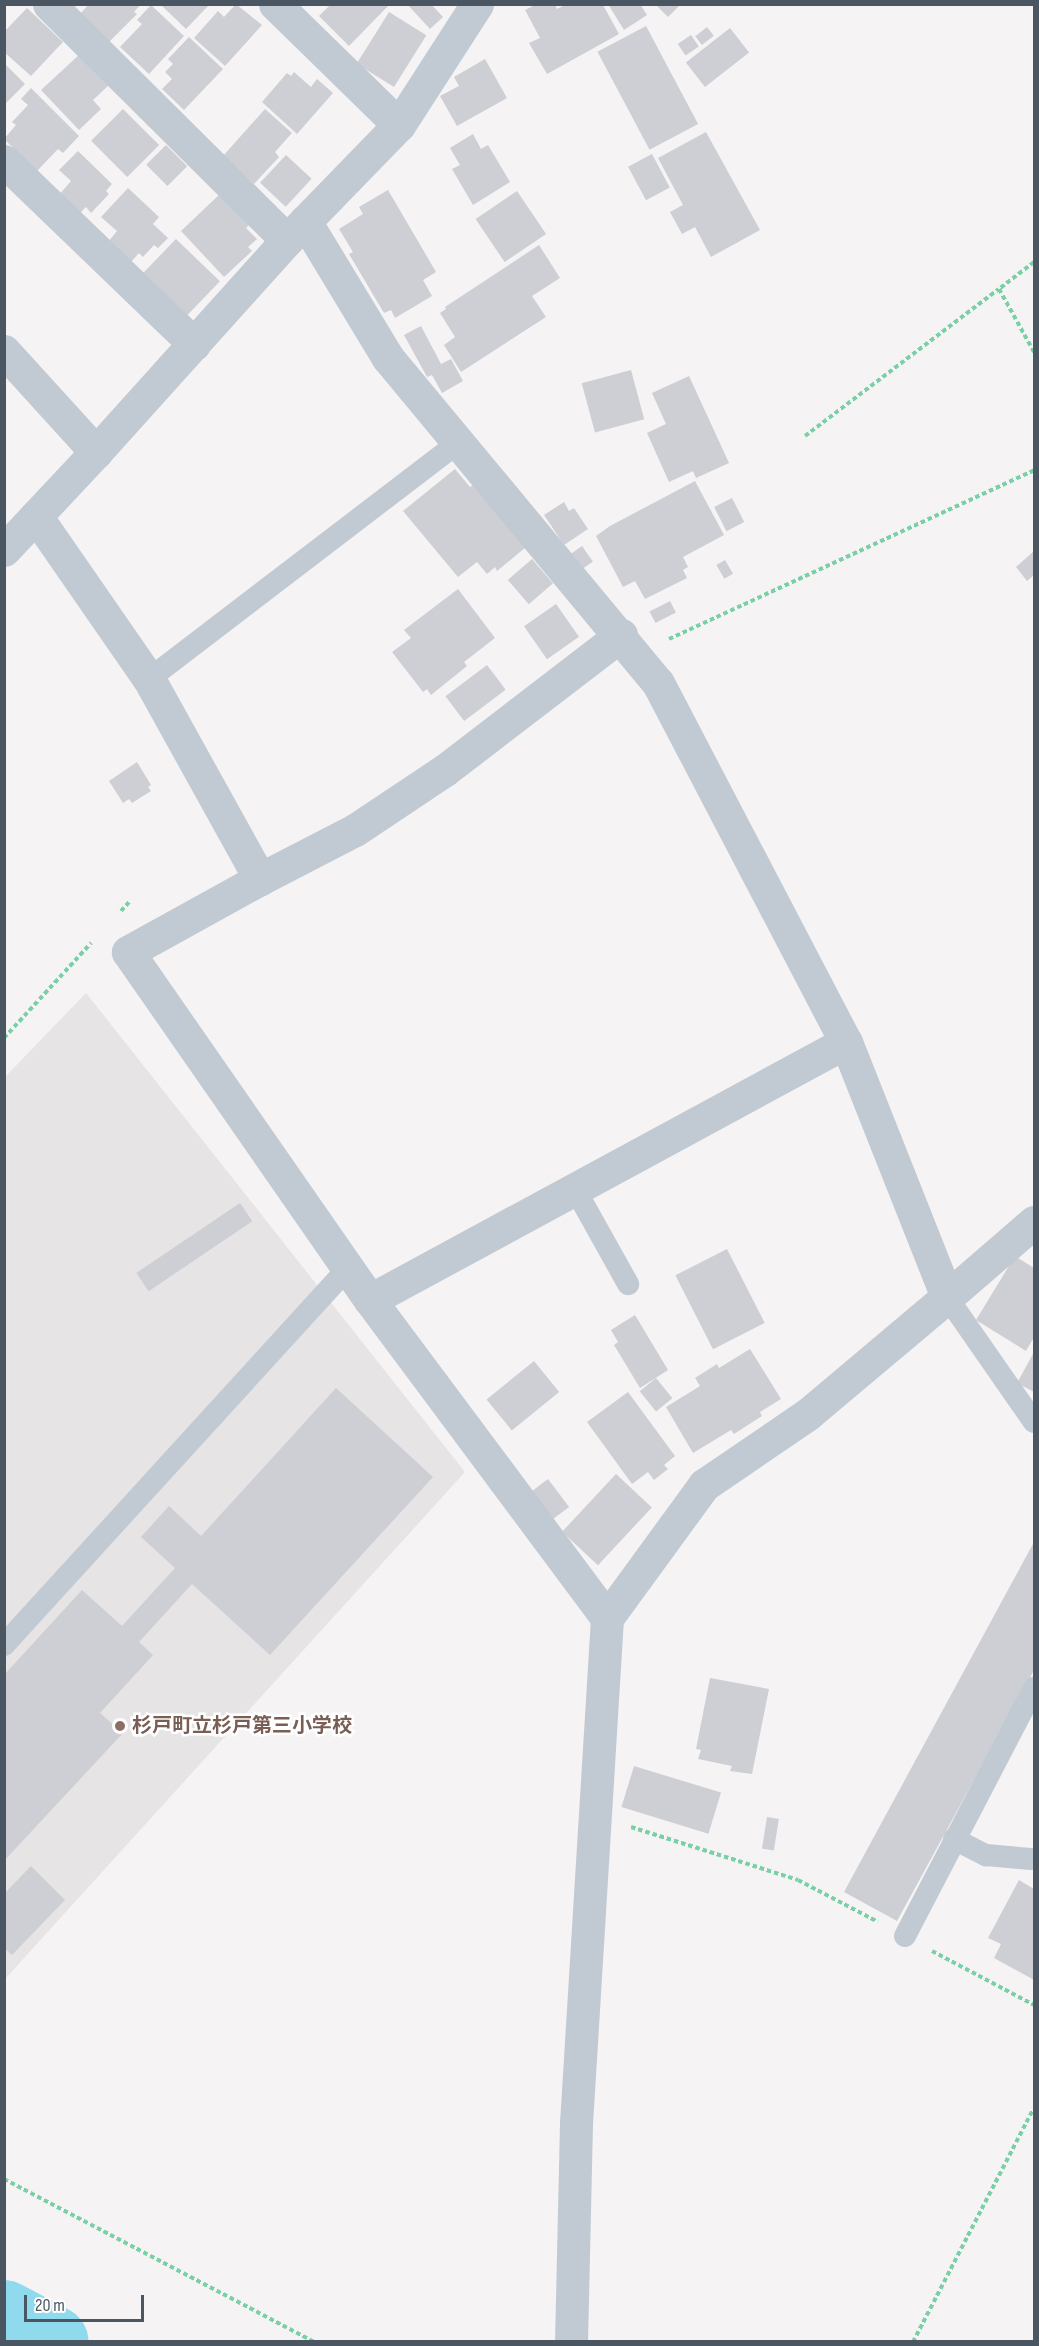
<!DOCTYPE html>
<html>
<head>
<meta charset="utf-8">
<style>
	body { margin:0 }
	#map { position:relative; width:1039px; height:2346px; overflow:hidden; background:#f5f3f3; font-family:"Sofia Sans Condensed","Noto Sans JP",sans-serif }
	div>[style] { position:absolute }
	.education>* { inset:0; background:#e6e4e5 }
	.river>* { height:72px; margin:-36px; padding:0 36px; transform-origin:36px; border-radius:36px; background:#90daee }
	.building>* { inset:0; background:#cdcfd5; transform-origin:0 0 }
	.path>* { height:4px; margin-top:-2px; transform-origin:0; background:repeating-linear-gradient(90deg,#7ad0a6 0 4.5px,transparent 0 7.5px) }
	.lane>* { height:22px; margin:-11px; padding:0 11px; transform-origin:11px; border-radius:11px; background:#c1cad2 }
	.street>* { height:33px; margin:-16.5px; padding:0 16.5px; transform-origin:16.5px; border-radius:16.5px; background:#c1cad2 }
	.dots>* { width:16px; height:16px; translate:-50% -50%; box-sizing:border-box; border:3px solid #fff; border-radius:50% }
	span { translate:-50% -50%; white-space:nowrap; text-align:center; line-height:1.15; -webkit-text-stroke:5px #fff; paint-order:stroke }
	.education-label { font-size:20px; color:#785e54; font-weight:700 }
	.left { translate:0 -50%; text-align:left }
	.frame { position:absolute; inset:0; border:6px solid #4a5661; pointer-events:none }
	.scale { position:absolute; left:24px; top:2295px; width:120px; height:27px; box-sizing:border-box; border:3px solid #4a5661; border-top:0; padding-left:8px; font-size:18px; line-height:21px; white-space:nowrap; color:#4a5661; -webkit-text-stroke:4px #fff; paint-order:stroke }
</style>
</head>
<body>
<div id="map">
	<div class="education">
		<i style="clip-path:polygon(86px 993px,465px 1472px,5px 1979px,5px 1077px)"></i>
	</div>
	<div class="river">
		<i style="left:4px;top:2316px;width:55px;rotate:28deg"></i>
	</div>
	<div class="building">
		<i style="clip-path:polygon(89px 4px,141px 4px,134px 12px,137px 14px,108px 43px,79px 15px)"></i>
		<i style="clip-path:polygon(160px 4px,210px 4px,186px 29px)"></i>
		<i style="clip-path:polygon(236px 4px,262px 25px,225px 66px,194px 38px,218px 11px,224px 17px)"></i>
		<i style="clip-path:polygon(331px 4px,390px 4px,349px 46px,319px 16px)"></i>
		<i style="clip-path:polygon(407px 4px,431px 4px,443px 17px,430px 29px)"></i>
		<i style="clip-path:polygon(608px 4px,640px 4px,647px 15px,624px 30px)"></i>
		<i style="clip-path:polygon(655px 4px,681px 4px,668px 17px)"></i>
		<i style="clip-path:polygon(151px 5px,184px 36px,149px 74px,120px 47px,142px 24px,137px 20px)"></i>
		<i style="clip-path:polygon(535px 5px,555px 5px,557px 9px,565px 5px,603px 5px,619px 34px,547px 74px,529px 43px,540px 38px,525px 10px)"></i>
		<i style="clip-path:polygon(27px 8px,63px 42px,31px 76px,4px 52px,4px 32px)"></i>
		<i style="left:389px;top:12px;width:44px;height:61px;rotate:32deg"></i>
		<i style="left:646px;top:26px;width:111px;height:55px;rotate:62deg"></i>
		<i style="left:707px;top:27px;width:11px;height:15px;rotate:52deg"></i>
		<i style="left:730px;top:28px;width:31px;height:56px;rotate:52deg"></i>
		<i style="left:691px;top:35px;width:14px;height:16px;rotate:56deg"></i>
		<i style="clip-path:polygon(189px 37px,223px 69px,184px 110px,162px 89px,172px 79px,165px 72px,173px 64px,168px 59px)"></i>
		<i style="clip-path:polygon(80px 54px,109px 85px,93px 100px,101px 109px,79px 130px,41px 90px)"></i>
		<i style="clip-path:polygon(485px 59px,507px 98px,457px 126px,440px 96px,459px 86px,454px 77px)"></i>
		<i style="clip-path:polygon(4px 63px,25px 84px,4px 105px)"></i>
		<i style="clip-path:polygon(294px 72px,311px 87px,317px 79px,333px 93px,297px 134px,262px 102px,287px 73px,291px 76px)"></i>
		<i style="clip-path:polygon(31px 88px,79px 136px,63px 153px,58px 149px,37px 171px,4px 139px,16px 125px,12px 122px,28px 105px,21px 99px)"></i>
		<i style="left:123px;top:109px;width:51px;height:45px;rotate:45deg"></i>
		<i style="clip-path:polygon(265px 109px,292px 133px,275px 152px,279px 157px,254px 184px,223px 156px)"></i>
		<i style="clip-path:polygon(706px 132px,760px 230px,711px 257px,695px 227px,682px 234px,670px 212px,683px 205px,658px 158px)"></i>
		<i style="clip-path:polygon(473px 134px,481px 149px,488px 145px,510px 182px,473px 205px,452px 169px,460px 165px,450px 148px)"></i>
		<i style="left:166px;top:145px;width:30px;height:28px;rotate:45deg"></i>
		<i style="clip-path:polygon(78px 151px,112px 184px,106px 191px,109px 194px,91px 213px,86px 207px,79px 214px,59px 195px,71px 181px,59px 170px)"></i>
		<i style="left:652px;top:154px;width:38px;height:27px;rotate:62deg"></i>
		<i style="left:286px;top:155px;width:35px;height:38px;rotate:43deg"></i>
		<i style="clip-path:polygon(128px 188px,159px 217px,153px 224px,168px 238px,158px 248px,154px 245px,143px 257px,139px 253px,130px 263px,108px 242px,117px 231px,101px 217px)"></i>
		<i style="clip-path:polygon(388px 190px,436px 272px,423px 280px,432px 296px,395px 318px,391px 310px,384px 313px,349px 254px,353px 252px,339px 229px,363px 214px,359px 207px)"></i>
		<i style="left:517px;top:191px;width:52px;height:50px;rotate:56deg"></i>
		<i style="clip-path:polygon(220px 194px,249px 225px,246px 228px,257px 239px,248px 247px,252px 251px,224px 277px,181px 231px)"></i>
		<i style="left:176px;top:239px;width:61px;height:47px;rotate:44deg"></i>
		<i style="clip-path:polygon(539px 245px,560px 278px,532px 296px,546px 317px,461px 372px,444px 345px,455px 337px,440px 313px,446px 309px,445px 307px)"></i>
		<i style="clip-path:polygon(421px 326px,441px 364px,451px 359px,463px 381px,442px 393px,432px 375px,427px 377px,404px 335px)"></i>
		<i style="left:631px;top:370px;width:51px;height:51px;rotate:75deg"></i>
		<i style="clip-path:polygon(689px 376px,729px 463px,696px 478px,693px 471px,669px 482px,647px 433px,666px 424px,652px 393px)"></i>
		<i style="clip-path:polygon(455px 469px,470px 487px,474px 484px,526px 547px,497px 571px,495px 567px,487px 574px,477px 562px,458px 577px,403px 511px)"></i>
		<i style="clip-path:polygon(695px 481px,724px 535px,683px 557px,688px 567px,683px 570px,687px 578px,645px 599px,635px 581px,623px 587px,596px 536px,610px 526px)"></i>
		<i style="left:732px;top:498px;width:27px;height:20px;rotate:63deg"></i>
		<i style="clip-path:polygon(564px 502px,569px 511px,574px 508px,588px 529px,564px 545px,544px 515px)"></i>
		<i style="left:582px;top:546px;width:19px;height:13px;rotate:55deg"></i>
		<i style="clip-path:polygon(1034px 551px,1034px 575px,1027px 581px,1016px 567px)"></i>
		<i style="left:532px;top:559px;width:32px;height:32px;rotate:49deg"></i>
		<i style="left:725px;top:560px;width:16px;height:10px;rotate:60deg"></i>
		<i style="clip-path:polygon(458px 589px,495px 638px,464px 662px,467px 666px,431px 695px,427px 689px,423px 692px,392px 652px,411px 638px,404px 630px)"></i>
		<i style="left:670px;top:601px;width:13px;height:23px;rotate:63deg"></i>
		<i style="left:556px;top:604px;width:40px;height:39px;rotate:55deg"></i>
		<i style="left:487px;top:665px;width:31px;height:52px;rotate:53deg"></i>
		<i style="clip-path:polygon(137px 762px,151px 785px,148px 787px,151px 791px,132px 803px,129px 799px,123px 803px,109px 781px)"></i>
		<i style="left:240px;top:1203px;width:22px;height:125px;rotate:56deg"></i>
		<i style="left:727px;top:1249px;width:83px;height:58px;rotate:63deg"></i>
		<i style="clip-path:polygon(1015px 1256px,1034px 1268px,1034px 1337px,1026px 1351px,976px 1320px)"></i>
		<i style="clip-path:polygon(635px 1315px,668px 1370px,640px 1388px,614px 1345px,618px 1342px,611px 1330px)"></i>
		<i style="clip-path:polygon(750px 1349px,781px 1399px,760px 1412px,762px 1416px,734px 1434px,731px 1430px,693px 1453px,666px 1407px,700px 1386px,695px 1378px,717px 1364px,719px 1368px)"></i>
		<i style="clip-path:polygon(1034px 1352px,1034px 1392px,1017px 1383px)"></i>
		<i style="left:534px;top:1361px;width:40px;height:61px;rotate:51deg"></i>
		<i style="left:656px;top:1378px;width:26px;height:21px;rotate:51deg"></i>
		<i style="clip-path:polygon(336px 1388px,433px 1477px,270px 1655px,192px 1584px,139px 1642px,153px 1655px,100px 1713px,123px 1733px,4px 1861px,4px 1675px,82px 1590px,122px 1626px,175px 1568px,141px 1537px,169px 1506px,201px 1536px)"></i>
		<i style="clip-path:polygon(628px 1392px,675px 1456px,664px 1465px,668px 1469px,654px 1480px,648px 1472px,632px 1484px,587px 1422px)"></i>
		<i style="left:616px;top:1474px;width:49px;height:79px;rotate:43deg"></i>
		<i style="left:548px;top:1479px;width:35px;height:21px;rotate:53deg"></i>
		<i style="clip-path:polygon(1034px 1542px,1034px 1670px,897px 1921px,844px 1892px)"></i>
		<i style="clip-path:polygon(710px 1678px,769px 1689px,752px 1774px,730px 1771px,732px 1766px,698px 1759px,701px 1750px,696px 1749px)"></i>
		<i style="left:634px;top:1766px;width:91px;height:43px;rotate:17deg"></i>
		<i style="left:767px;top:1817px;width:12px;height:32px;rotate:9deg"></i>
		<i style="clip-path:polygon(31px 1866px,65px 1900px,12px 1955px,4px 1948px,4px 1894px)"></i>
		<i style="clip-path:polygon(1019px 1880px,1034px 1889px,1034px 1980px,994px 1958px,1001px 1944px,988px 1938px)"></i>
	</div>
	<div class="path">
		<i style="left:1034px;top:262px;width:44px;rotate:142.4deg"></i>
		<i style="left:999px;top:289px;width:72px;rotate:60.9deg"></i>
		<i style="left:805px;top:436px;width:243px;rotate:-37.2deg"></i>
		<i style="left:669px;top:639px;width:402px;rotate:-24.8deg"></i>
		<i style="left:121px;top:911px;width:13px;rotate:-48deg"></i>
		<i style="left:4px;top:1038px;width:129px;rotate:-47.5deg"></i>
		<i style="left:631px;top:1827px;width:175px;rotate:17.6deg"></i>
		<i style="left:798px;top:1880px;width:90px;rotate:27.7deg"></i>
		<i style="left:932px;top:1951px;width:115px;rotate:27.9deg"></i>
		<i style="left:4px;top:2179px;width:351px;rotate:27.7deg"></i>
		<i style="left:913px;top:2342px;width:263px;rotate:-62.7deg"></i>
	</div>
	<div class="lane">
		<i style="left:149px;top:679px;width:389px;rotate:-37.4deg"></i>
		<i style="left:575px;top:1189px;width:109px;rotate:60.8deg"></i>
		<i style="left:947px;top:1297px;width:152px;rotate:55.2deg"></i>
		<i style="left:4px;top:1645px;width:510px;rotate:-47.62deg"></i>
		<i style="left:954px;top:1839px;width:36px;rotate:27deg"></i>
		<i style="left:986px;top:1855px;width:45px;rotate:5.1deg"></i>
		<i style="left:905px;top:1936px;width:280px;rotate:-62.5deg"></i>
	</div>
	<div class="street">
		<i style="left:49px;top:4px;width:335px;rotate:44.8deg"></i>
		<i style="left:275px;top:4px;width:173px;rotate:44.3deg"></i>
		<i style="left:4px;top:161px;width:264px;rotate:43.9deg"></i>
		<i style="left:305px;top:221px;width:160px;rotate:58.8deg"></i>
		<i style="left:388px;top:358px;width:423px;rotate:50.3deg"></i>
		<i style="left:658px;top:683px;width:405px;rotate:62.4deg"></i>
		<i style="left:4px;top:351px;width:137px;rotate:47.7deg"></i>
		<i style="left:36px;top:516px;width:198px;rotate:55.3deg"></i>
		<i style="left:149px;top:679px;width:229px;rotate:61deg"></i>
		<i style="left:260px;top:879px;width:151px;rotate:151.1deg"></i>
		<i style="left:128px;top:952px;width:424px;rotate:55.2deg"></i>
		<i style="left:370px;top:1300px;width:397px;rotate:53.3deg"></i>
		<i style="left:607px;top:1618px;width:506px;rotate:93.51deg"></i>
		<i style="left:576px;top:2123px;width:219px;rotate:91.3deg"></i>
		<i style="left:4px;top:550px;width:134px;rotate:-46.8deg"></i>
		<i style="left:96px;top:452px;width:285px;rotate:-48deg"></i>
		<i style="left:287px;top:240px;width:161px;rotate:-45.8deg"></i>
		<i style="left:399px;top:125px;width:144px;rotate:-57.2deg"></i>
		<i style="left:260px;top:879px;width:107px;rotate:-27.3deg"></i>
		<i style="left:355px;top:830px;width:108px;rotate:-33.7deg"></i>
		<i style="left:445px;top:770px;width:222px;rotate:-37.5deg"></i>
		<i style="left:370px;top:1300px;width:541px;rotate:-28.46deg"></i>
		<i style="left:846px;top:1042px;width:274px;rotate:68.4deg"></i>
		<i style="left:947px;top:1297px;width:115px;rotate:-40.8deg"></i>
		<i style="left:607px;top:1618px;width:165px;rotate:-53.9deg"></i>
		<i style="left:704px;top:1485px;width:126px;rotate:-34.3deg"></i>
		<i style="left:808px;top:1414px;width:182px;rotate:-40.1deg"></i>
	</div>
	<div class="dots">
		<i style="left:120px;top:1726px;background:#8d6e63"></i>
	</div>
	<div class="education-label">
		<span class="left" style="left:132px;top:1726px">杉戸町立杉戸第三小学校</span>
	</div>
	<div class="frame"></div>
	<div class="scale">20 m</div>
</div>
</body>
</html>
